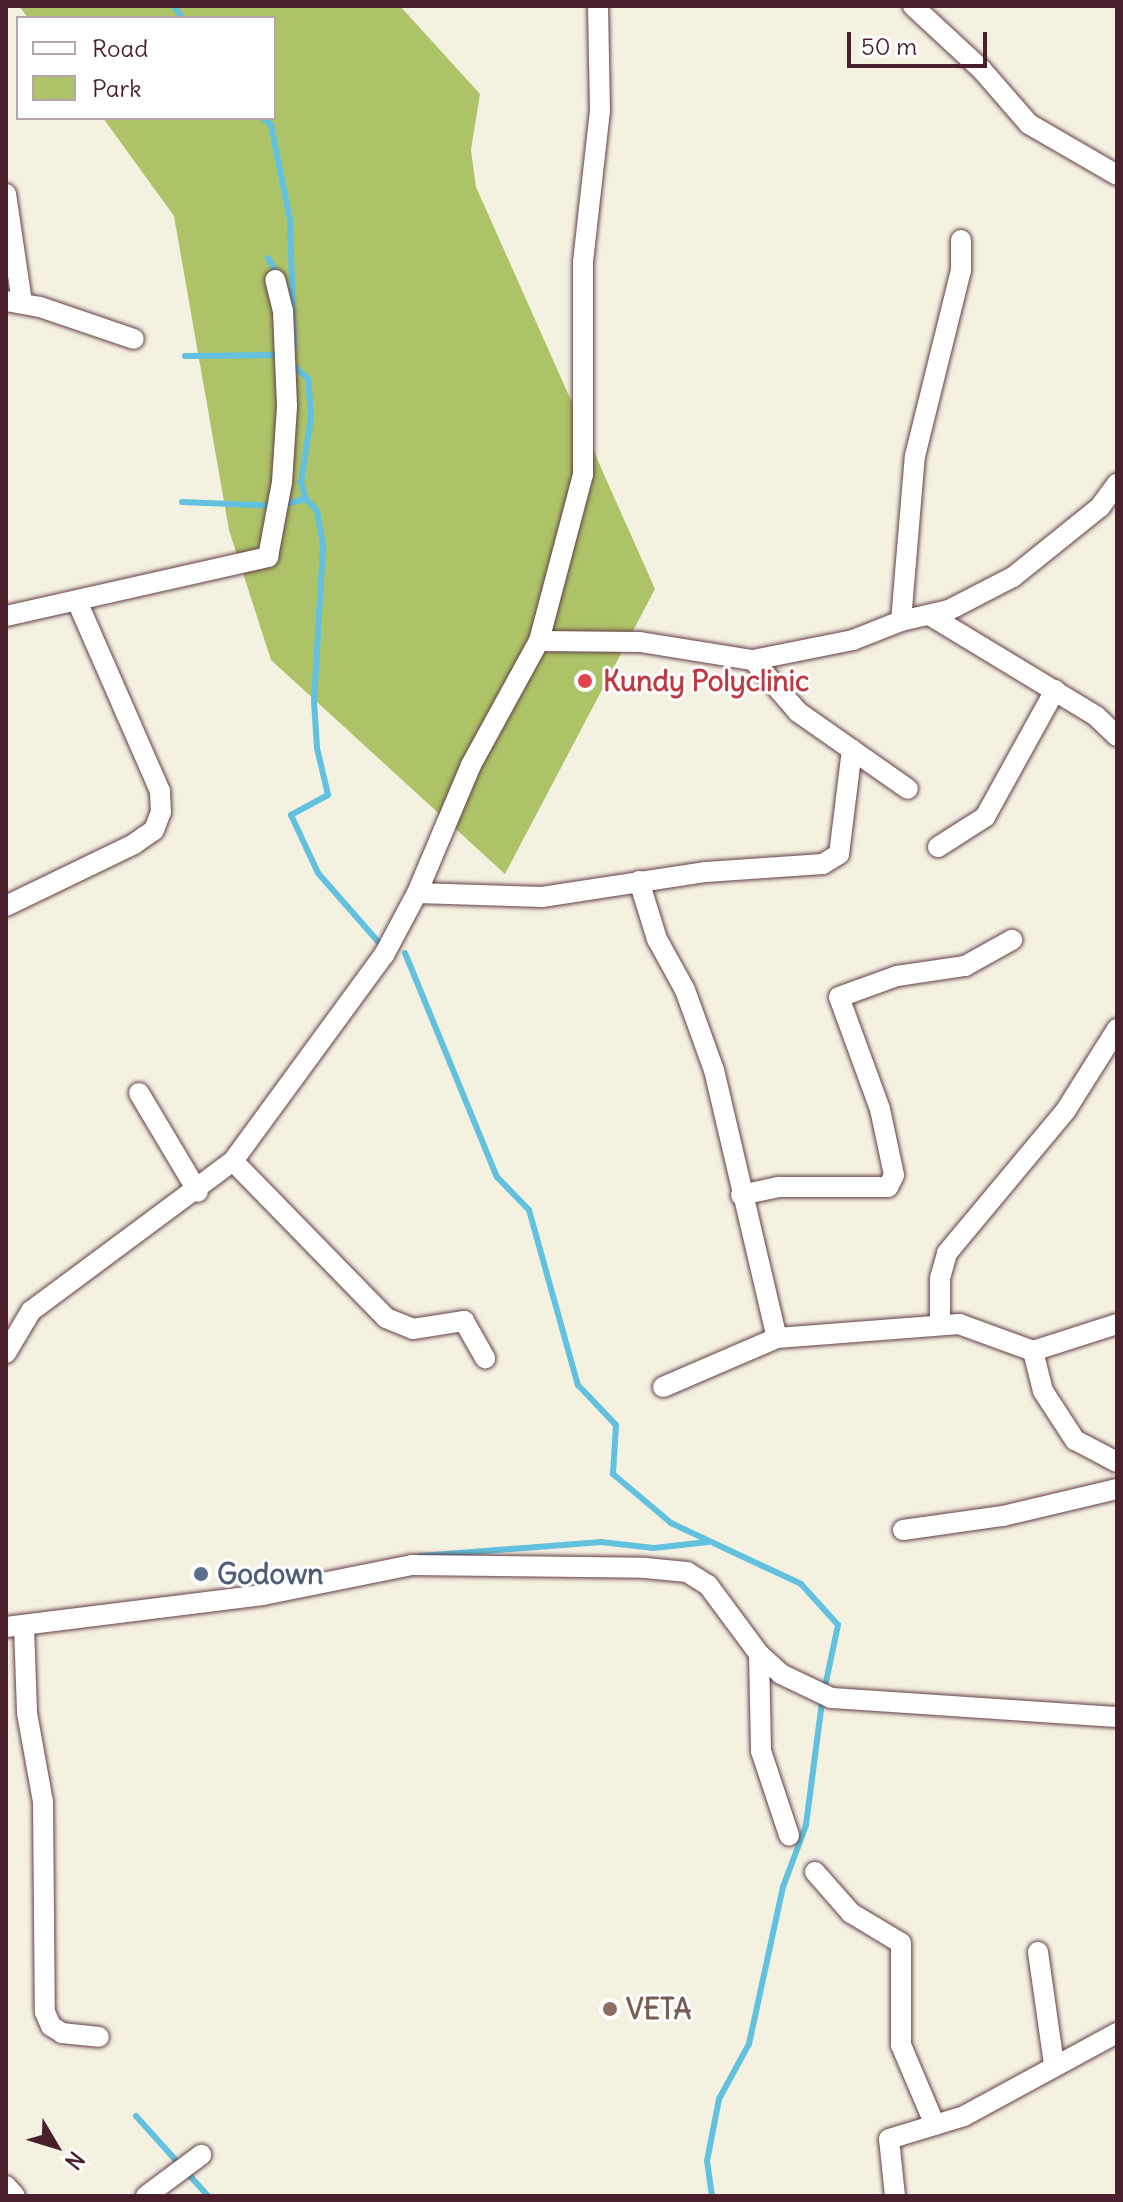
<!DOCTYPE html>
<html>
<head>
<meta charset="utf-8">
<style>
	body { margin:0 }
	#map { position:relative; width:1123px; height:2202px; overflow:hidden; background:#f5f1e1; font-family:Delius,sans-serif }
	div>[style] { position:absolute }
	.green>* { inset:0; background:#adc368 }
	.stream>* { height:6px; margin:-3px; padding:0 3px; transform-origin:3px; border-radius:3px; background:#61c1df }
	.roads { filter:drop-shadow(0 0 2px #643e46) drop-shadow(0 0 2px #643e46) }
	.minor>* { height:20px; margin:-10px; padding:0 10px; transform-origin:10px; border-radius:10px; background:#fff }
	.dots>* { width:22px; height:22px; translate:-50% -50%; box-sizing:border-box; border:4px solid #fff; border-radius:50% }
	span { translate:-50% -50%; white-space:nowrap; text-align:center; line-height:1.15; -webkit-text-stroke:6px #fff; paint-order:stroke }
	.health-label { font-size:28px; color:#be3a42; font-weight:700 }
	.left { translate:0 -50%; text-align:left }
	.service-label { font-size:28px; color:#4e5e75; font-weight:700 }
	.education-label { font-size:28px; color:#785e54; font-weight:700 }
	.frame { position:absolute; inset:0; border:8px solid #4a1f2b; pointer-events:none }
	.legend { position:absolute; left:16px; top:16px; width:260px; height:104px; box-sizing:border-box; background:#fff; border:2px solid #b7a5aa; margin:0; padding:10px 14px; list-style:none; font-size:24px; color:#4a1f2b }
	.legend li { display:flex; align-items:center; gap:16px; height:40px }
	.legend b { width:40px; border:2px solid #b7a5aa }
	.north { position:absolute; left:16px; top:2106px; width:80px; height:80px; -webkit-text-stroke:6px #fff; paint-order:stroke; rotate:128deg; font-size:22px; font-weight:700; line-height:32px; text-align:center; color:#4a1f2b }
	.north::after { content:''; display:block; margin:auto; width:28px; height:36px; background:#4a1f2b; clip-path:polygon(50% 0,100% 100%,50% 72%,0 100%) }
	.scale { position:absolute; left:847px; top:32px; width:140px; height:36px; box-sizing:border-box; border:4px solid #4a1f2b; border-top:0; padding-left:10px; font-size:24px; line-height:28px; white-space:nowrap; color:#4a1f2b; -webkit-text-stroke:6px #fff; paint-order:stroke }
</style>
</head>
<body>
<div id="map">
	<div class="green">
		<i style="clip-path:polygon(19px 6px,400px 6px,480px 94px,471px 150px,476px 187px,655px 589px,505px 874px,271px 660px,229px 530px,174px 216px,103px 118px,274px 118px,274px 18px,28px 18px)"></i>
	</div>
	<div class="stream">
		<i style="left:174px;top:6px;width:14px;rotate:56deg"></i>
		<i style="left:263px;top:118px;width:11px;rotate:41deg"></i>
		<i style="left:271px;top:125px;width:97px;rotate:78.7deg"></i>
		<i style="left:290px;top:220px;width:125px;rotate:88.2deg"></i>
		<i style="left:268px;top:258px;width:21px;rotate:59deg"></i>
		<i style="left:185px;top:356px;width:96px;rotate:-0.6deg"></i>
		<i style="left:292px;top:364px;width:22px;rotate:43deg"></i>
		<i style="left:308px;top:379px;width:38px;rotate:85deg"></i>
		<i style="left:311px;top:417px;width:66px;rotate:98.7deg"></i>
		<i style="left:301px;top:482px;width:18px;rotate:74deg"></i>
		<i style="left:306px;top:499px;width:16px;rotate:47deg"></i>
		<i style="left:317px;top:511px;width:36px;rotate:80deg"></i>
		<i style="left:323px;top:546px;width:155px;rotate:93.3deg"></i>
		<i style="left:314px;top:701px;width:47px;rotate:86.3deg"></i>
		<i style="left:317px;top:748px;width:48px;rotate:76.8deg"></i>
		<i style="left:328px;top:795px;width:42px;rotate:151.6deg"></i>
		<i style="left:291px;top:815px;width:64px;rotate:65deg"></i>
		<i style="left:318px;top:873px;width:97px;rotate:48.8deg"></i>
		<i style="left:182px;top:502px;width:95px;rotate:2.4deg"></i>
		<i style="left:277px;top:506px;width:30px;rotate:-14deg"></i>
		<i style="left:405px;top:953px;width:242px;rotate:67.7deg"></i>
		<i style="left:497px;top:1177px;width:46px;rotate:45.9deg"></i>
		<i style="left:529px;top:1210px;width:182px;rotate:74.4deg"></i>
		<i style="left:578px;top:1385px;width:55px;rotate:46.5deg"></i>
		<i style="left:616px;top:1425px;width:49px;rotate:93.5deg"></i>
		<i style="left:613px;top:1474px;width:76px;rotate:40.2deg"></i>
		<i style="left:671px;top:1523px;width:144px;rotate:25.1deg"></i>
		<i style="left:801px;top:1584px;width:55px;rotate:47.9deg"></i>
		<i style="left:838px;top:1625px;width:58px;rotate:101.9deg"></i>
		<i style="left:420px;top:1556px;width:182px;rotate:-4.4deg"></i>
		<i style="left:601px;top:1542px;width:53px;rotate:6.5deg"></i>
		<i style="left:654px;top:1548px;width:54px;rotate:-6.3deg"></i>
		<i style="left:136px;top:2116px;width:108px;rotate:48deg"></i>
		<i style="left:712px;top:2196px;width:35px;rotate:-98deg"></i>
		<i style="left:707px;top:2161px;width:63px;rotate:-79deg"></i>
		<i style="left:719px;top:2099px;width:63px;rotate:-61.4deg"></i>
		<i style="left:749px;top:2044px;width:161px;rotate:-77.8deg"></i>
		<i style="left:783px;top:1887px;width:66px;rotate:-69.6deg"></i>
		<i style="left:806px;top:1825px;width:125px;rotate:-82.6deg"></i>
	</div>
	<div class="roads">
		<div class="minor">
			<i style="left:913px;top:6px;width:94px;rotate:42.8deg"></i>
			<i style="left:982px;top:70px;width:72px;rotate:49deg"></i>
			<i style="left:1029px;top:124px;width:102px;rotate:30.1deg"></i>
			<i style="left:6px;top:194px;width:110px;rotate:81.6deg"></i>
			<i style="left:6px;top:301px;width:35px;rotate:10deg"></i>
			<i style="left:40px;top:307px;width:99px;rotate:18.8deg"></i>
			<i style="left:6px;top:616px;width:269px;rotate:-12.7deg"></i>
			<i style="left:268px;top:557px;width:76px;rotate:-79.4deg"></i>
			<i style="left:282px;top:482px;width:76px;rotate:-86.2deg"></i>
			<i style="left:287px;top:406px;width:95px;rotate:-92.4deg"></i>
			<i style="left:283px;top:311px;width:32px;rotate:-104deg"></i>
			<i style="left:931px;top:616px;width:193px;rotate:31.2deg"></i>
			<i style="left:1096px;top:716px;width:29px;rotate:44deg"></i>
			<i style="left:901px;top:621px;width:166px;rotate:-85.2deg"></i>
			<i style="left:915px;top:456px;width:192px;rotate:-76.1deg"></i>
			<i style="left:961px;top:270px;width:30px;rotate:-90deg"></i>
			<i style="left:539px;top:641px;width:101px;rotate:0.6deg"></i>
			<i style="left:640px;top:642px;width:114px;rotate:9.1deg"></i>
			<i style="left:753px;top:660px;width:102px;rotate:-11.3deg"></i>
			<i style="left:853px;top:640px;width:52px;rotate:-21.6deg"></i>
			<i style="left:901px;top:621px;width:49px;rotate:-12.9deg"></i>
			<i style="left:949px;top:610px;width:72px;rotate:-27.3deg"></i>
			<i style="left:1013px;top:577px;width:112px;rotate:-38.8deg"></i>
			<i style="left:1100px;top:507px;width:29px;rotate:-54deg"></i>
			<i style="left:753px;top:660px;width:69px;rotate:49.1deg"></i>
			<i style="left:798px;top:712px;width:134px;rotate:35deg"></i>
			<i style="left:938px;top:847px;width:56px;rotate:-32.6deg"></i>
			<i style="left:985px;top:817px;width:145px;rotate:-61.1deg"></i>
			<i style="left:639px;top:881px;width:61px;rotate:72.8deg"></i>
			<i style="left:657px;top:939px;width:58px;rotate:61.2deg"></i>
			<i style="left:685px;top:990px;width:85px;rotate:70.1deg"></i>
			<i style="left:714px;top:1070px;width:275px;rotate:76.8deg"></i>
			<i style="left:417px;top:893px;width:125px;rotate:1.8deg"></i>
			<i style="left:542px;top:897px;width:166px;rotate:-8.7deg"></i>
			<i style="left:706px;top:872px;width:117px;rotate:-3.9deg"></i>
			<i style="left:823px;top:864px;width:19px;rotate:-32deg"></i>
			<i style="left:839px;top:854px;width:105px;rotate:-82.9deg"></i>
			<i style="left:6px;top:906px;width:142px;rotate:-25.8deg"></i>
			<i style="left:134px;top:844px;width:24px;rotate:-35deg"></i>
			<i style="left:154px;top:830px;width:19px;rotate:-69deg"></i>
			<i style="left:161px;top:812px;width:21px;rotate:-93deg"></i>
			<i style="left:160px;top:791px;width:207px;rotate:-113.6deg"></i>
			<i style="left:139px;top:1093px;width:115px;rotate:59.2deg"></i>
			<i style="left:233px;top:1161px;width:219px;rotate:45.7deg"></i>
			<i style="left:386px;top:1318px;width:29px;rotate:22deg"></i>
			<i style="left:413px;top:1329px;width:52px;rotate:-8.9deg"></i>
			<i style="left:464px;top:1321px;width:43px;rotate:60.4deg"></i>
			<i style="left:741px;top:1195px;width:39px;rotate:-12deg"></i>
			<i style="left:779px;top:1187px;width:109px"></i>
			<i style="left:888px;top:1187px;width:13px;rotate:-63deg"></i>
			<i style="left:894px;top:1175px;width:67px;rotate:-102deg"></i>
			<i style="left:880px;top:1109px;width:119px;rotate:-110.1deg"></i>
			<i style="left:839px;top:997px;width:62px;rotate:-19.9deg"></i>
			<i style="left:897px;top:976px;width:69px;rotate:-8.4deg"></i>
			<i style="left:965px;top:966px;width:54px;rotate:-29deg"></i>
			<i style="left:940px;top:1324px;width:46px;rotate:-90deg"></i>
			<i style="left:940px;top:1278px;width:26px;rotate:-74deg"></i>
			<i style="left:947px;top:1253px;width:186px;rotate:-50.2deg"></i>
			<i style="left:1066px;top:1110px;width:96px;rotate:-57.8deg"></i>
			<i style="left:1033px;top:1351px;width:88px;rotate:-17.8deg"></i>
			<i style="left:6px;top:1353px;width:49px;rotate:-59.2deg"></i>
			<i style="left:31px;top:1311px;width:252px;rotate:-36.6deg"></i>
			<i style="left:233px;top:1161px;width:255px;rotate:-53.8deg"></i>
			<i style="left:384px;top:955px;width:70px;rotate:-62deg"></i>
			<i style="left:417px;top:893px;width:139px;rotate:-67.1deg"></i>
			<i style="left:471px;top:765px;width:141px;rotate:-61.3deg"></i>
			<i style="left:539px;top:641px;width:173px;rotate:-75.2deg"></i>
			<i style="left:583px;top:474px;width:212px;rotate:-90deg"></i>
			<i style="left:583px;top:262px;width:152px;rotate:-83.6deg"></i>
			<i style="left:600px;top:111px;width:105px;rotate:-91.1deg"></i>
			<i style="left:663px;top:1387px;width:124px;rotate:-23.3deg"></i>
			<i style="left:777px;top:1338px;width:183px;rotate:-4.4deg"></i>
			<i style="left:959px;top:1324px;width:79px;rotate:20deg"></i>
			<i style="left:1033px;top:1351px;width:41px;rotate:76deg"></i>
			<i style="left:1043px;top:1391px;width:59px;rotate:56.9deg"></i>
			<i style="left:1075px;top:1440px;width:47px;rotate:27.6deg"></i>
			<i style="left:903px;top:1530px;width:101px;rotate:-8deg"></i>
			<i style="left:1003px;top:1516px;width:117px;rotate:-13.3deg"></i>
			<i style="left:24px;top:1626px;width:87px;rotate:88deg"></i>
			<i style="left:27px;top:1713px;width:90px;rotate:79.8deg"></i>
			<i style="left:43px;top:1802px;width:210px;rotate:89.5deg"></i>
			<i style="left:45px;top:2012px;width:15px;rotate:67deg"></i>
			<i style="left:51px;top:2026px;width:13px;rotate:32deg"></i>
			<i style="left:62px;top:2033px;width:37px;rotate:6deg"></i>
			<i style="left:6px;top:1627px;width:259px;rotate:-7.1deg"></i>
			<i style="left:263px;top:1595px;width:152px;rotate:-11.4deg"></i>
			<i style="left:412px;top:1565px;width:233px;rotate:0.7deg"></i>
			<i style="left:645px;top:1568px;width:42px;rotate:5.4deg"></i>
			<i style="left:687px;top:1572px;width:25px;rotate:32deg"></i>
			<i style="left:708px;top:1585px;width:86px;rotate:53.5deg"></i>
			<i style="left:759px;top:1654px;width:30px;rotate:42deg"></i>
			<i style="left:781px;top:1674px;width:55px;rotate:25.6deg"></i>
			<i style="left:831px;top:1698px;width:287px;rotate:3.8deg"></i>
			<i style="left:759px;top:1654px;width:97px;rotate:88.8deg"></i>
			<i style="left:761px;top:1751px;width:89px;rotate:71.6deg"></i>
			<i style="left:815px;top:1872px;width:55px;rotate:48.7deg"></i>
			<i style="left:851px;top:1913px;width:58px;rotate:31deg"></i>
			<i style="left:901px;top:1943px;width:102px;rotate:90deg"></i>
			<i style="left:901px;top:2045px;width:87px;rotate:67deg"></i>
			<i style="left:1038px;top:1952px;width:114px;rotate:81.9deg"></i>
			<i style="left:6px;top:2186px;width:13px;rotate:48deg"></i>
			<i style="left:146px;top:2196px;width:69px;rotate:-36.7deg"></i>
			<i style="left:895px;top:2196px;width:57px;rotate:-96deg"></i>
			<i style="left:889px;top:2139px;width:78px;rotate:-17deg"></i>
			<i style="left:964px;top:2116px;width:174px;rotate:-28.5deg"></i>
		</div>
	</div>
	<div class="dots">
		<i style="left:585px;top:681px;background:#e0444e"></i>
		<i style="left:201px;top:1574px;background:#5c6f8a"></i>
		<i style="left:610px;top:2009px;background:#8d6e63"></i>
	</div>
	<div class="health-label">
		<span class="left" style="left:603px;top:681px">Kundy Polyclinic</span>
	</div>
	<div class="service-label">
		<span class="left" style="left:217px;top:1574px">Godown</span>
	</div>
	<div class="education-label">
		<span class="left" style="left:626px;top:2009px">VETA</span>
	</div>
	<div class="frame"></div>
	<ul class="legend">
	<li><b style="height:10px;background:#fff"></b>Road</li>
	<li><b style="height:22px;background:#adc368"></b>Park</li>
	</ul>
	<div class="north">N</div>
	<div class="scale">50 m</div>
</div>
</body>
</html>
